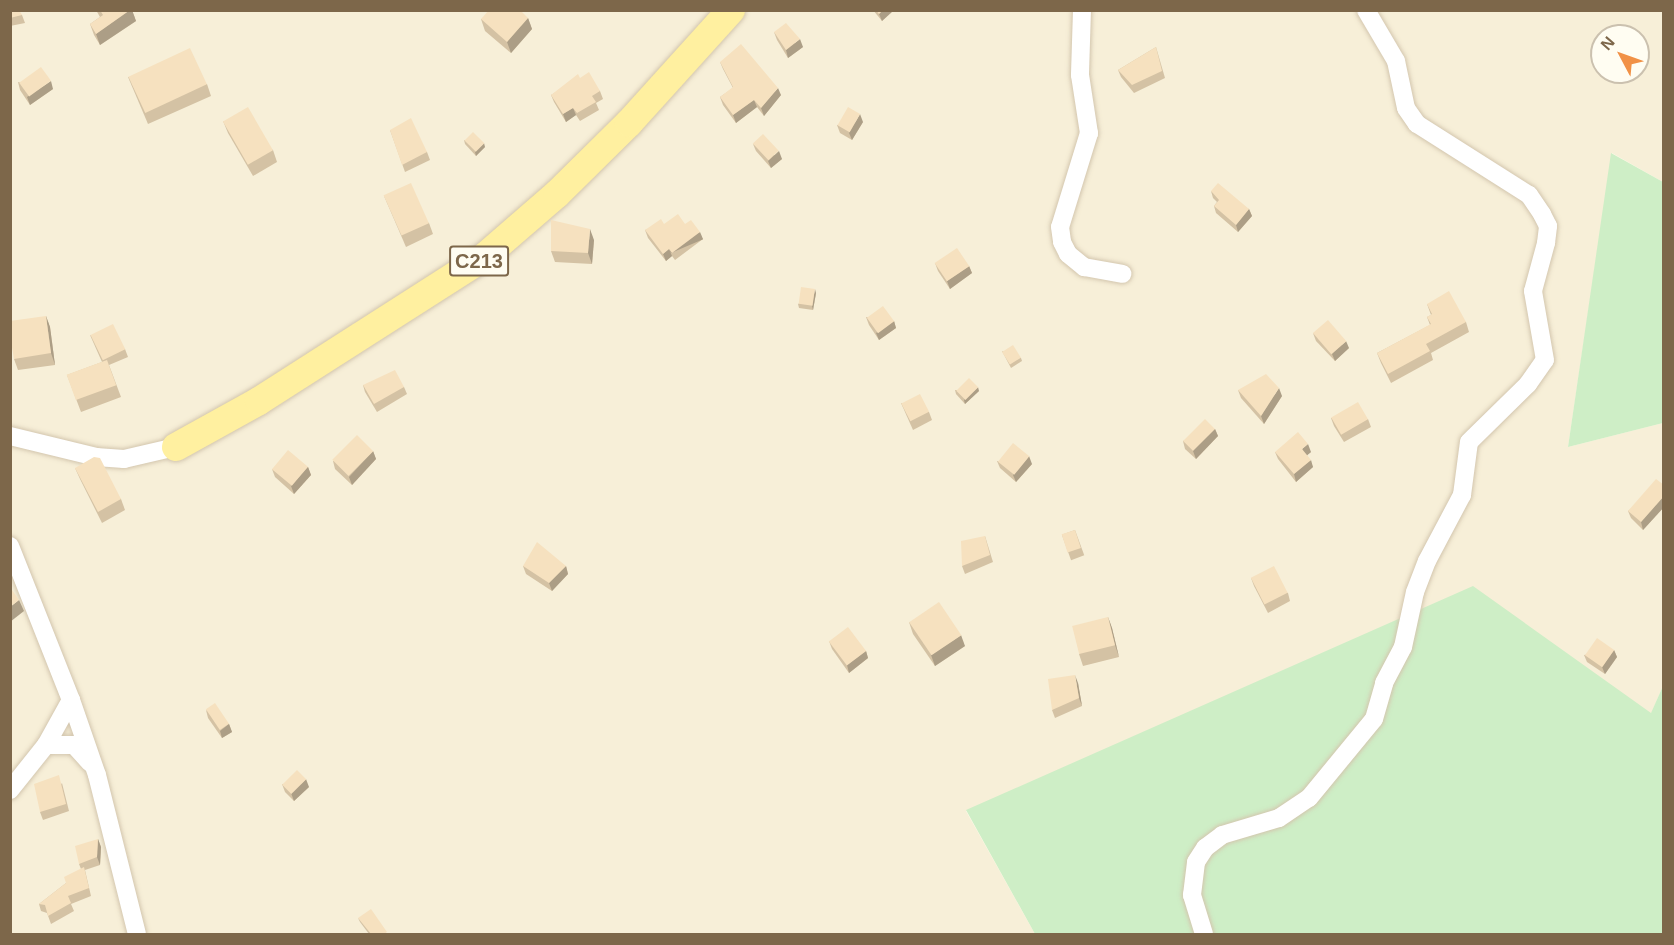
<!DOCTYPE html>
<html>
<head>
<meta charset="utf-8">
<style>
	body { margin:0 }
	#map { position:relative; width:1674px; height:945px; overflow:hidden; background:#fefbea; font-family:Arial,sans-serif }
	div>[style] { position:absolute }
	.residential>* { inset:0; background:#f7efd8 }
	.green>* { inset:0; background:#ceeec6 }
	.roads { filter:drop-shadow(0 0 2px #d3c6ae) drop-shadow(0 0 2px #d3c6ae) }
	.minor>* { height:18px; margin:-9px; padding:0 9px; transform-origin:9px; border-radius:9px; background:#fff }
	.primary>* { height:28px; margin:-14px; padding:0 14px; transform-origin:14px; border-radius:14px; background:#fff0a0 }
	.wall>* { inset:0; background:#d4c2a4; transform-origin:0 0 }
	.shaded-wall>* { inset:0; background:#ac9e86; transform-origin:0 0 }
	.building>* { inset:0; background:#f6e1bf; transform-origin:0 0 }
	span { translate:-50% -50%; white-space:nowrap; text-align:center; line-height:1.15; -webkit-text-stroke:4.5px #fffdf2; paint-order:stroke }
	.shield-label span { padding:2px 4px; background:#fffdf2; border:2px solid; border-radius:4px; -webkit-text-stroke-width:0 }
	.shield-label { font-size:20px; color:#7d674a; font-weight:700 }
	.frame { position:absolute; inset:0; border:12px solid #7d674a; pointer-events:none }
	.north { position:absolute; left:1590px; top:24px; width:60px; height:60px; box-sizing:border-box; background:#fffdf2; border:2px solid #cbc1af; border-radius:50%; rotate:311deg; font-size:16px; font-weight:700; line-height:24px; text-align:center; color:#7d674a }
	.north::after { content:''; display:block; margin:auto; width:21px; height:27px; background:#f19146; clip-path:polygon(50% 0,100% 100%,50% 72%,0 100%) }
</style>
</head>
<body>
<div id="map">
	<div class="residential">
		<i style="clip-path:polygon(evenodd,10px 11px,1663px 11px,1663px 182px,1612px 153px,1568px 447px,1663px 423px,1663px 686px,1651px 714px,966px 811px,1035px 934px,11px 934px,10px 11px,1602px 36px,1638px 36px,1638px 72px,1602px 72px,1602px 36px)"></i>
	</div>
	<div class="green">
		<i style="clip-path:polygon(1611px 153px,1663px 182px,1663px 423px,1568px 447px)"></i>
		<i style="clip-path:polygon(1473px 586px,1651px 713px,1663px 686px,1663px 934px,1035px 934px,966px 810px)"></i>
	</div>
	<div class="roads">
		<div class="minor">
			<i style="left:1082px;top:10px;width:65px;rotate:91.8deg"></i>
			<i style="left:1080px;top:75px;width:59px;rotate:81.2deg"></i>
			<i style="left:1089px;top:133px;width:98px;rotate:107.1deg"></i>
			<i style="left:1060px;top:227px;width:15px;rotate:82deg"></i>
			<i style="left:1062px;top:242px;width:13px;rotate:63deg"></i>
			<i style="left:1068px;top:254px;width:21px;rotate:39deg"></i>
			<i style="left:1084px;top:267px;width:39px;rotate:10deg"></i>
			<i style="left:10px;top:436px;width:89px;rotate:13.7deg"></i>
			<i style="left:96px;top:457px;width:28px;rotate:4deg"></i>
			<i style="left:124px;top:459px;width:53px;rotate:-13deg"></i>
			<i style="left:10px;top:546px;width:166px;rotate:68.4deg"></i>
			<i style="left:71px;top:700px;width:51px;rotate:119.1deg"></i>
			<i style="left:46px;top:745px;width:58px;rotate:128.7deg"></i>
			<i style="left:71px;top:700px;width:79px;rotate:70.9deg"></i>
			<i style="left:97px;top:775px;width:164px;rotate:75.9deg"></i>
			<i style="left:46px;top:745px;width:28px"></i>
			<i style="left:74px;top:745px;width:24px;rotate:48deg"></i>
			<i style="left:1204px;top:934px;width:41px;rotate:-107.1deg"></i>
			<i style="left:1192px;top:895px;width:33px;rotate:-83deg"></i>
			<i style="left:1196px;top:862px;width:17px;rotate:-57deg"></i>
			<i style="left:1205px;top:848px;width:21px;rotate:-37deg"></i>
			<i style="left:1222px;top:835px;width:59px;rotate:-16.6deg"></i>
			<i style="left:1279px;top:818px;width:36px;rotate:-34deg"></i>
			<i style="left:1309px;top:798px;width:102px;rotate:-50.6deg"></i>
			<i style="left:1374px;top:719px;width:37px;rotate:-74deg"></i>
			<i style="left:1384px;top:683px;width:41px;rotate:-62.2deg"></i>
			<i style="left:1403px;top:647px;width:56px;rotate:-77.7deg"></i>
			<i style="left:1415px;top:592px;width:33px;rotate:-69deg"></i>
			<i style="left:1427px;top:561px;width:75px;rotate:-62.1deg"></i>
			<i style="left:1462px;top:495px;width:53px;rotate:-82.5deg"></i>
			<i style="left:1469px;top:442px;width:83px;rotate:-44.5deg"></i>
			<i style="left:1528px;top:384px;width:29px;rotate:-55deg"></i>
			<i style="left:1545px;top:360px;width:70px;rotate:-99.9deg"></i>
			<i style="left:1533px;top:291px;width:50px;rotate:-74.8deg"></i>
			<i style="left:1546px;top:243px;width:17px;rotate:-83deg"></i>
			<i style="left:1548px;top:226px;width:13px;rotate:-117deg"></i>
			<i style="left:1542px;top:214px;width:23px;rotate:-124deg"></i>
			<i style="left:1529px;top:195px;width:133px;rotate:-147.6deg"></i>
			<i style="left:1417px;top:124px;width:19px;rotate:-125deg"></i>
			<i style="left:1406px;top:108px;width:48px;rotate:-102deg"></i>
			<i style="left:1396px;top:61px;width:59px;rotate:-120.5deg"></i>
		</div>
		<div class="primary">
			<i style="left:176px;top:447px;width:95px;rotate:-29deg"></i>
			<i style="left:259px;top:401px;width:266px;rotate:-32.6deg"></i>
			<i style="left:483px;top:258px;width:98px;rotate:-40.9deg"></i>
			<i style="left:557px;top:194px;width:101px;rotate:-44.6deg"></i>
			<i style="left:629px;top:123px;width:152px;rotate:-47.9deg"></i>
		</div>
	</div>
	<div class="wall">
		<i style="clip-path:polygon(10px 10px,22px 15px,25px 23px,10px 26px)"></i>
		<i style="clip-path:polygon(96px 10px,132px 10px,136px 21px,100px 45px,94px 35px,90px 24px,100px 17px)"></i>
		<i style="clip-path:polygon(873px 10px,894px 10px,882px 21px)"></i>
		<i style="clip-path:polygon(528px 18px,532px 29px,511px 53px,485px 31px,481px 19px)"></i>
		<i style="clip-path:polygon(774px 32px,803px 47px,788px 58px,777px 40px)"></i>
		<i style="clip-path:polygon(1156px 47px,1165px 78px,1134px 93px,1121px 77px,1118px 70px)"></i>
		<i style="clip-path:polygon(720px 62px,781px 95px,764px 116px,757px 107px,736px 123px,723px 105px,720px 97px,733px 88px,723px 69px)"></i>
		<i style="clip-path:polygon(128px 77px,207px 84px,211px 96px,148px 124px)"></i>
		<i style="clip-path:polygon(580px 78px,600px 91px,603px 99px,596px 103px,599px 110px,580px 121px,576px 115px,566px 122px,554px 102px,551px 95px)"></i>
		<i style="clip-path:polygon(18px 82px,53px 89px,30px 105px,20px 90px)"></i>
		<i style="clip-path:polygon(223px 121px,273px 150px,277px 162px,253px 176px,228px 133px)"></i>
		<i style="clip-path:polygon(863px 122px,852px 140px,840px 133px,837px 125px)"></i>
		<i style="clip-path:polygon(390px 130px,427px 152px,430px 160px,405px 172px)"></i>
		<i style="clip-path:polygon(464px 140px,485px 147px,476px 156px,465px 144px)"></i>
		<i style="clip-path:polygon(753px 144px,782px 159px,771px 168px,756px 151px)"></i>
		<i style="clip-path:polygon(1211px 191px,1249px 209px,1252px 216px,1238px 232px,1216px 213px,1214px 206px,1217px 202px,1213px 198px)"></i>
		<i style="clip-path:polygon(384px 196px,429px 223px,433px 234px,406px 247px)"></i>
		<i style="clip-path:polygon(664px 224px,685px 224px,703px 239px,675px 260px,672px 256px,666px 261px,648px 238px,645px 230px)"></i>
		<i style="clip-path:polygon(594px 240px,592px 264px,555px 262px,551px 251px)"></i>
		<i style="clip-path:polygon(935px 263px,969px 266px,972px 273px,950px 289px,938px 271px)"></i>
		<i style="clip-path:polygon(816px 293px,813px 310px,799px 308px,798px 304px)"></i>
		<i style="clip-path:polygon(1427px 304px,1466px 322px,1469px 332px,1431px 353px,1433px 360px,1391px 383px,1381px 363px,1377px 353px,1430px 325px,1427px 317px,1431px 315px)"></i>
		<i style="clip-path:polygon(46px 316px,50px 327px,55px 365px,18px 370px,14px 359px)"></i>
		<i style="clip-path:polygon(866px 317px,894px 321px,896px 328px,879px 340px,869px 325px)"></i>
		<i style="clip-path:polygon(1313px 333px,1349px 348px,1335px 361px,1316px 341px)"></i>
		<i style="clip-path:polygon(90px 335px,125px 349px,128px 357px,109px 365px,121px 397px,81px 412px,67px 375px,102px 362px)"></i>
		<i style="clip-path:polygon(1002px 351px,1021px 358px,1022px 361px,1011px 368px)"></i>
		<i style="clip-path:polygon(363px 385px,404px 387px,407px 394px,377px 412px,365px 392px)"></i>
		<i style="clip-path:polygon(955px 390px,979px 391px,965px 404px,956px 394px)"></i>
		<i style="clip-path:polygon(1238px 390px,1282px 396px,1264px 424px,1241px 398px)"></i>
		<i style="clip-path:polygon(901px 403px,929px 412px,932px 420px,913px 430px)"></i>
		<i style="clip-path:polygon(1331px 418px,1368px 419px,1371px 427px,1344px 442px,1334px 426px)"></i>
		<i style="clip-path:polygon(1215px 429px,1218px 436px,1196px 459px,1185px 449px,1183px 441px)"></i>
		<i style="clip-path:polygon(373px 451px,376px 459px,352px 485px,335px 469px,333px 461px)"></i>
		<i style="clip-path:polygon(1275px 452px,1311px 452px,1307px 455px,1313px 467px,1296px 482px,1278px 459px)"></i>
		<i style="clip-path:polygon(997px 461px,1032px 464px,1016px 482px,1000px 468px)"></i>
		<i style="clip-path:polygon(308px 467px,311px 475px,294px 494px,275px 477px,272px 469px)"></i>
		<i style="clip-path:polygon(75px 468px,121px 499px,125px 510px,102px 523px,80px 479px)"></i>
		<i style="clip-path:polygon(1664px 485px,1664px 507px,1643px 530px,1631px 518px,1628px 511px)"></i>
		<i style="left:1075px;top:530px;width:27px;height:14px;rotate:70deg"></i>
		<i style="clip-path:polygon(985px 536px,993px 562px,965px 574px,962px 566px)"></i>
		<i style="clip-path:polygon(523px 566px,566px 566px,568px 574px,552px 591px,526px 574px)"></i>
		<i style="clip-path:polygon(1251px 578px,1288px 593px,1290px 601px,1268px 613px,1254px 586px)"></i>
		<i style="clip-path:polygon(1108px 617px,1112px 628px,1119px 657px,1083px 666px,1079px 654px)"></i>
		<i style="clip-path:polygon(909px 622px,965px 646px,935px 666px,913px 634px)"></i>
		<i style="clip-path:polygon(829px 641px,866px 651px,868px 658px,849px 673px,832px 649px)"></i>
		<i style="clip-path:polygon(1614px 650px,1617px 657px,1605px 674px,1587px 662px,1584px 655px)"></i>
		<i style="clip-path:polygon(1078px 683px,1082px 706px,1055px 718px,1052px 710px)"></i>
		<i style="clip-path:polygon(206px 710px,229px 724px,232px 732px,222px 738px,208px 718px)"></i>
		<i style="clip-path:polygon(62px 783px,69px 811px,43px 820px,40px 812px)"></i>
		<i style="clip-path:polygon(282px 784px,309px 787px,294px 801px,285px 792px)"></i>
		<i style="clip-path:polygon(98px 839px,101px 847px,100px 865px,85px 870px,91px 896px,71px 904px,74px 911px,51px 924px,47px 913px,41px 911px,39px 904px,66px 883px,81px 869px,79px 864px)"></i>
		<i style="clip-path:polygon(358px 918px,388px 934px,369px 934px,360px 922px)"></i>
	</div>
	<div class="shaded-wall">
		<i style="clip-path:polygon(130px 10px,132px 10px,136px 21px,100px 45px,96px 34px)"></i>
		<i style="clip-path:polygon(883px 10px,894px 10px,882px 21px,879px 14px)"></i>
		<i style="clip-path:polygon(528px 18px,532px 29px,511px 53px,507px 42px)"></i>
		<i style="clip-path:polygon(800px 39px,803px 47px,788px 58px,786px 50px)"></i>
		<i style="clip-path:polygon(51px 81px,53px 89px,30px 105px,27px 97px)"></i>
		<i style="clip-path:polygon(778px 88px,781px 95px,764px 116px,761px 108px)"></i>
		<i style="clip-path:polygon(754px 100px,757px 107px,736px 123px,733px 115px)"></i>
		<i style="clip-path:polygon(573px 108px,576px 115px,566px 122px,563px 114px)"></i>
		<i style="clip-path:polygon(860px 114px,863px 122px,852px 140px,849px 133px)"></i>
		<i style="clip-path:polygon(484px 143px,485px 147px,476px 156px,475px 152px)"></i>
		<i style="clip-path:polygon(779px 151px,782px 159px,771px 168px,768px 161px)"></i>
		<i style="clip-path:polygon(1249px 209px,1252px 216px,1238px 232px,1236px 225px)"></i>
		<i style="clip-path:polygon(590px 229px,594px 240px,592px 264px,588px 253px)"></i>
		<i style="left:700px;top:232px;width:8px;height:35px;rotate:67deg"></i>
		<i style="clip-path:polygon(669px 249px,672px 256px,666px 261px,663px 254px)"></i>
		<i style="clip-path:polygon(969px 266px,972px 273px,950px 289px,947px 281px)"></i>
		<i style="clip-path:polygon(815px 289px,816px 293px,813px 310px,812px 306px)"></i>
		<i style="clip-path:polygon(46px 316px,50px 327px,55px 365px,51px 353px)"></i>
		<i style="clip-path:polygon(894px 321px,896px 328px,879px 340px,876px 333px)"></i>
		<i style="clip-path:polygon(1346px 341px,1349px 348px,1335px 361px,1332px 354px)"></i>
		<i style="clip-path:polygon(978px 387px,979px 391px,965px 404px,964px 400px)"></i>
		<i style="clip-path:polygon(1279px 388px,1282px 396px,1264px 424px,1261px 416px)"></i>
		<i style="clip-path:polygon(1215px 429px,1218px 436px,1196px 459px,1193px 451px)"></i>
		<i style="clip-path:polygon(1308px 444px,1311px 452px,1305px 457px,1302px 449px)"></i>
		<i style="clip-path:polygon(373px 451px,376px 459px,352px 485px,349px 477px)"></i>
		<i style="clip-path:polygon(1029px 456px,1032px 464px,1016px 482px,1013px 475px)"></i>
		<i style="clip-path:polygon(1311px 460px,1313px 467px,1296px 482px,1294px 474px)"></i>
		<i style="clip-path:polygon(308px 467px,311px 475px,294px 494px,291px 486px)"></i>
		<i style="clip-path:polygon(1664px 496px,1664px 507px,1643px 530px,1641px 522px)"></i>
		<i style="clip-path:polygon(566px 566px,568px 574px,552px 591px,549px 583px)"></i>
		<i style="clip-path:polygon(19px 600px,24px 611px,10px 622px,10px 607px)"></i>
		<i style="clip-path:polygon(1108px 617px,1112px 628px,1119px 657px,1115px 645px)"></i>
		<i style="clip-path:polygon(961px 635px,965px 646px,935px 666px,931px 655px)"></i>
		<i style="clip-path:polygon(1614px 650px,1617px 657px,1605px 674px,1602px 667px)"></i>
		<i style="clip-path:polygon(866px 651px,868px 658px,849px 673px,847px 665px)"></i>
		<i style="clip-path:polygon(1075px 675px,1078px 683px,1082px 706px,1079px 698px)"></i>
		<i style="clip-path:polygon(229px 724px,232px 732px,222px 738px,220px 731px)"></i>
		<i style="clip-path:polygon(306px 779px,309px 787px,294px 801px,291px 793px)"></i>
		<i style="clip-path:polygon(98px 839px,101px 847px,100px 865px,97px 857px)"></i>
	</div>
	<div class="building">
		<i style="clip-path:polygon(10px 10px,19px 10px,22px 15px,10px 18px)"></i>
		<i style="clip-path:polygon(100px 10px,130px 10px,96px 34px,90px 24px,103px 15px)"></i>
		<i style="clip-path:polygon(489px 10px,520px 10px,528px 18px,507px 42px,481px 19px)"></i>
		<i style="clip-path:polygon(876px 10px,883px 10px,879px 14px)"></i>
		<i style="clip-path:polygon(786px 23px,800px 39px,786px 50px,774px 32px)"></i>
		<i style="clip-path:polygon(741px 44px,778px 88px,761px 108px,754px 100px,733px 115px,720px 97px,733px 87px,720px 62px)"></i>
		<i style="clip-path:polygon(1156px 47px,1162px 71px,1132px 85px,1118px 70px)"></i>
		<i style="left:190px;top:48px;width:40px;height:68px;rotate:65deg"></i>
		<i style="left:41px;top:67px;width:17px;height:27px;rotate:54deg"></i>
		<i style="clip-path:polygon(589px 72px,600px 91px,592px 96px,596px 102px,577px 113px,573px 108px,563px 114px,551px 95px,578px 74px,580px 78px)"></i>
		<i style="left:248px;top:107px;width:50px;height:29px;rotate:60deg"></i>
		<i style="left:848px;top:107px;width:14px;height:21px;rotate:30deg"></i>
		<i style="clip-path:polygon(411px 118px,427px 152px,402px 165px,390px 130px)"></i>
		<i style="left:473px;top:132px;width:16px;height:12px;rotate:45deg"></i>
		<i style="left:763px;top:134px;width:23px;height:14px;rotate:47deg"></i>
		<i style="left:411px;top:183px;width:44px;height:30px;rotate:66deg"></i>
		<i style="clip-path:polygon(1218px 183px,1249px 209px,1236px 225px,1214px 206px,1219px 200px,1211px 191px)"></i>
		<i style="clip-path:polygon(678px 214px,685px 224px,691px 220px,700px 232px,672px 253px,669px 249px,663px 254px,645px 230px,661px 219px,664px 224px)"></i>
		<i style="clip-path:polygon(551px 220px,590px 229px,588px 253px,551px 251px)"></i>
		<i style="left:957px;top:248px;width:22px;height:27px;rotate:56deg"></i>
		<i style="left:801px;top:287px;width:14px;height:17px;rotate:8deg"></i>
		<i style="clip-path:polygon(1449px 291px,1466px 322px,1426px 344px,1430px 351px,1388px 374px,1377px 353px,1431px 324px,1427px 317px,1432px 314px,1427px 304px)"></i>
		<i style="left:883px;top:306px;width:19px;height:20px;rotate:54deg"></i>
		<i style="clip-path:polygon(46px 316px,51px 353px,14px 359px,10px 336px,10px 321px)"></i>
		<i style="left:1328px;top:320px;width:28px;height:20px;rotate:49deg"></i>
		<i style="left:113px;top:324px;width:28px;height:25px;rotate:64deg"></i>
		<i style="left:1013px;top:345px;width:15px;height:13px;rotate:58deg"></i>
		<i style="left:107px;top:360px;width:27px;height:43px;rotate:70deg"></i>
		<i style="clip-path:polygon(395px 370px,404px 387px,374px 404px,363px 385px)"></i>
		<i style="clip-path:polygon(1266px 374px,1279px 388px,1261px 416px,1238px 390px)"></i>
		<i style="left:969px;top:378px;width:13px;height:18px;rotate:45deg"></i>
		<i style="left:920px;top:394px;width:20px;height:21px;rotate:63deg"></i>
		<i style="left:1358px;top:402px;width:20px;height:31px;rotate:60deg"></i>
		<i style="left:1205px;top:419px;width:14px;height:31px;rotate:45deg"></i>
		<i style="clip-path:polygon(1298px 432px,1308px 444px,1302px 449px,1311px 460px,1294px 474px,1275px 452px)"></i>
		<i style="left:357px;top:435px;width:23px;height:35px;rotate:45deg"></i>
		<i style="left:1013px;top:443px;width:21px;height:24px;rotate:39deg"></i>
		<i style="left:288px;top:450px;width:26px;height:25px;rotate:40deg"></i>
		<i style="clip-path:polygon(94px 457px,100px 458px,121px 499px,98px 512px,75px 468px)"></i>
		<i style="clip-path:polygon(1656px 479px,1664px 485px,1664px 496px,1641px 522px,1628px 511px)"></i>
		<i style="left:1075px;top:530px;width:19px;height:14px;rotate:72deg"></i>
		<i style="clip-path:polygon(985px 536px,990px 555px,962px 566px,961px 541px)"></i>
		<i style="clip-path:polygon(537px 542px,566px 566px,549px 583px,523px 566px)"></i>
		<i style="left:1274px;top:566px;width:30px;height:26px;rotate:63deg"></i>
		<i style="clip-path:polygon(10px 587px,19px 600px,10px 607px)"></i>
		<i style="left:939px;top:602px;width:40px;height:36px;rotate:56deg"></i>
		<i style="left:1108px;top:617px;width:29px;height:37px;rotate:76deg"></i>
		<i style="left:848px;top:627px;width:30px;height:24px;rotate:53deg"></i>
		<i style="left:1597px;top:638px;width:21px;height:21px;rotate:35deg"></i>
		<i style="clip-path:polygon(1075px 675px,1079px 698px,1052px 710px,1048px 679px)"></i>
		<i style="left:215px;top:703px;width:25px;height:11px;rotate:56deg"></i>
		<i style="left:297px;top:770px;width:13px;height:21px;rotate:45deg"></i>
		<i style="clip-path:polygon(59px 775px,66px 804px,40px 812px,34px 784px)"></i>
		<i style="clip-path:polygon(98px 839px,97px 857px,79px 864px,75px 846px)"></i>
		<i style="clip-path:polygon(84px 867px,89px 888px,68px 896px,71px 903px,48px 916px,45px 905px,39px 904px,66px 883px,64px 877px)"></i>
		<i style="clip-path:polygon(371px 909px,387px 932px,384px 934px,371px 934px,358px 918px)"></i>
	</div>
	<div class="shield-label">
		<span style="left:479px;top:261px">C213</span>
	</div>
	<div class="frame"></div>
	<div class="north">N</div>
</div>
</body>
</html>
